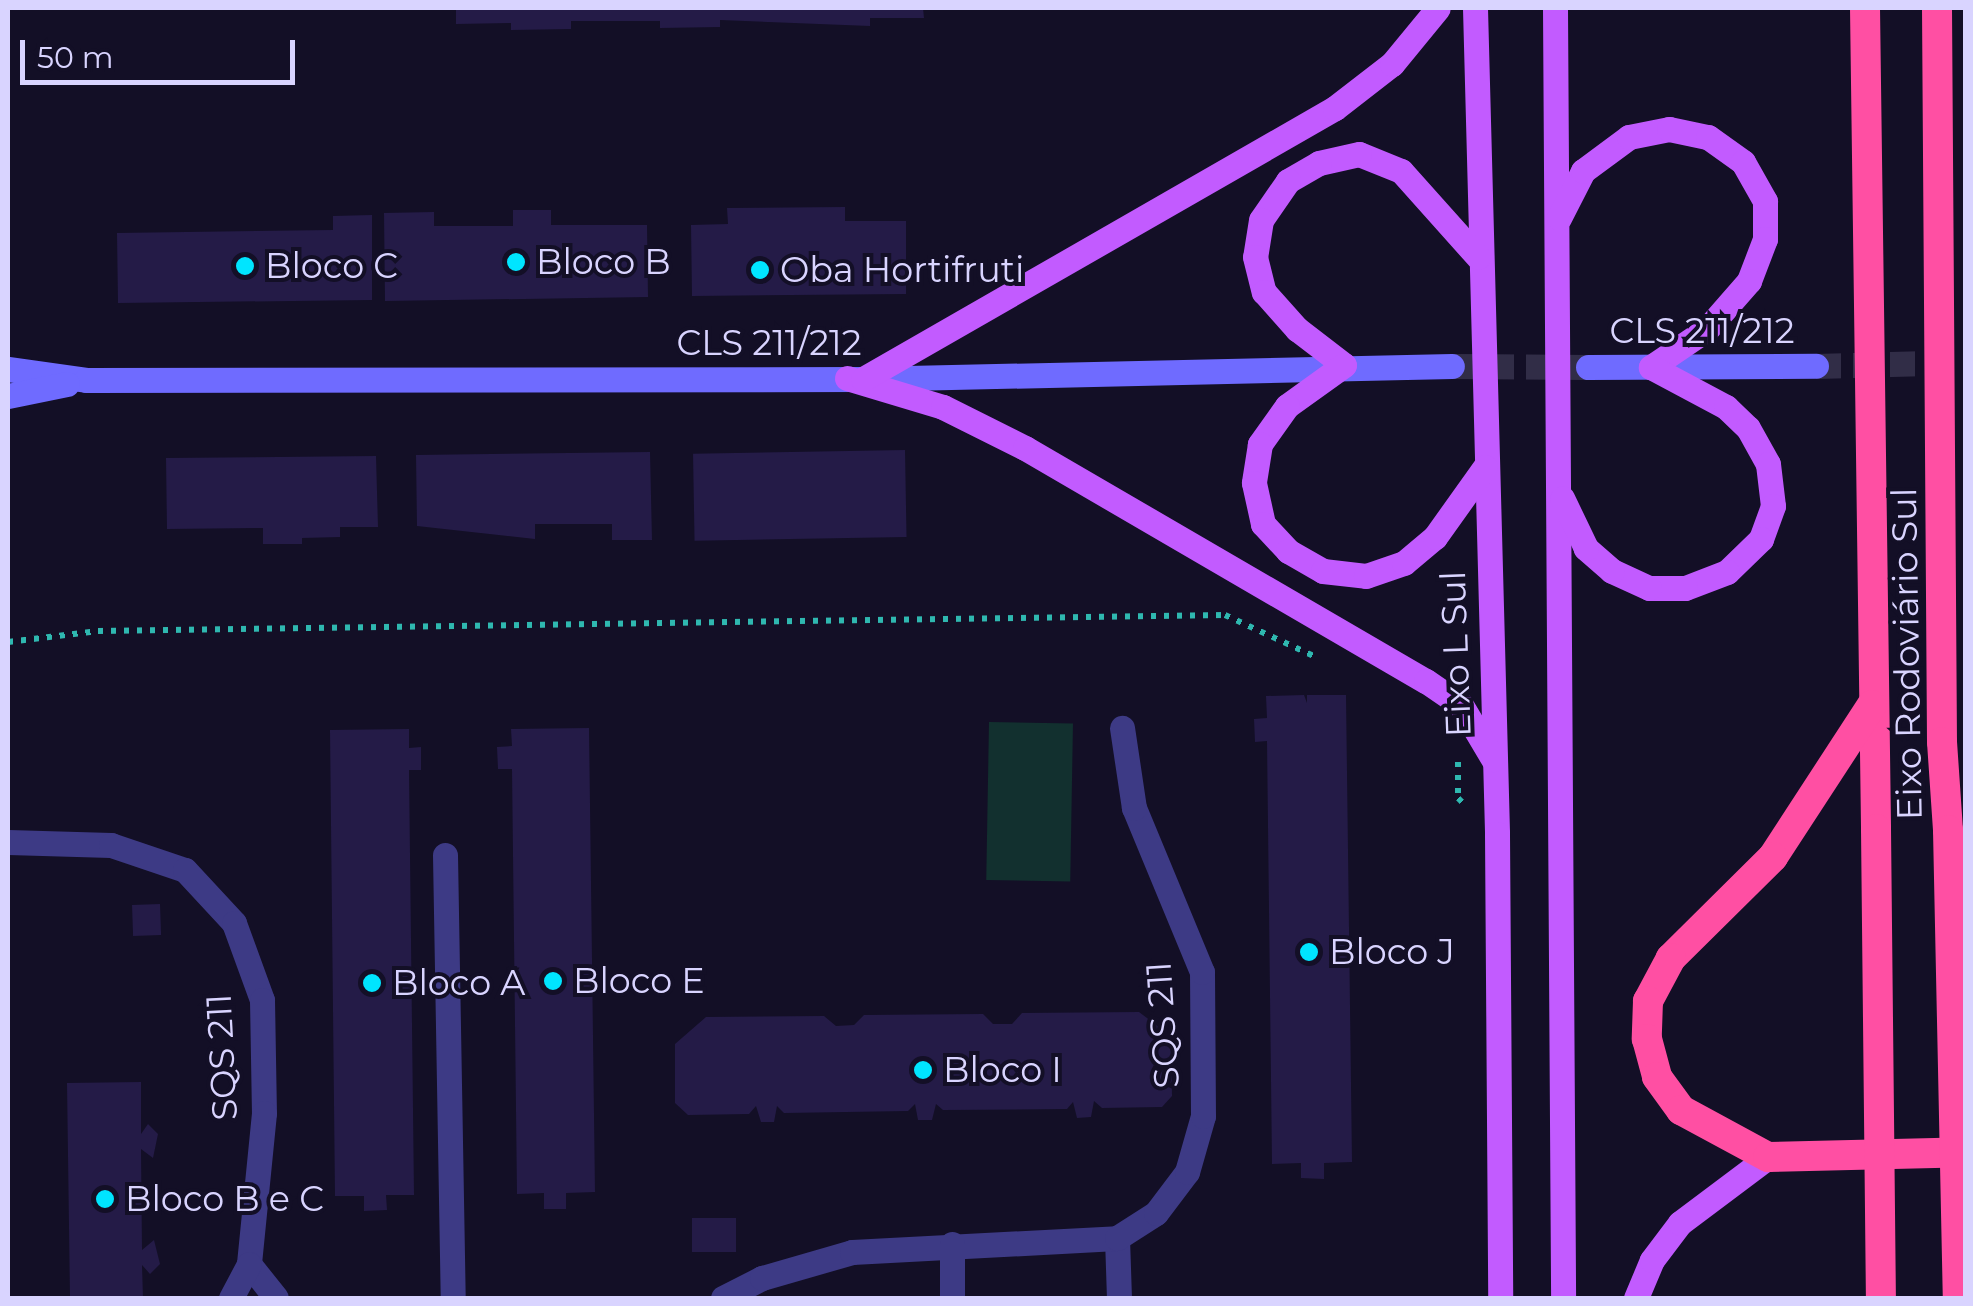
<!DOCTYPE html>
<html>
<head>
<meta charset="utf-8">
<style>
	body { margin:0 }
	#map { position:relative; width:1973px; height:1306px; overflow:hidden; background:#130f26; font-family:Montserrat,sans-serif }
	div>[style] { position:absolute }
	.green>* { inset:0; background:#12302f; transform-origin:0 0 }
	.building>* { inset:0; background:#241b47; transform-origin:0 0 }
	.secondary-tunnel>* { height:25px; margin-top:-12.5px; transform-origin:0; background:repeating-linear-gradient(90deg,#312d47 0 25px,transparent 0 37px) }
	.path>* { height:6px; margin-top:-3px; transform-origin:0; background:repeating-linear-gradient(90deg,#2fb8b0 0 5px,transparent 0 13px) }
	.street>* { height:25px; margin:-12.5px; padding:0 12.5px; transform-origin:12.5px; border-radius:12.5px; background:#3d3a85 }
	.secondary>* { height:25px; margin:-12.5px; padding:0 12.5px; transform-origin:12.5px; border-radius:12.5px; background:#6f6bff }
	.primary>* { height:25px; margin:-12.5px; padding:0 12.5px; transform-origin:12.5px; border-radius:12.5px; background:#c25bff }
	.highway>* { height:30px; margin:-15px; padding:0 15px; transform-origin:15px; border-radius:15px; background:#ff4fa3 }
	.highway-bridge>* { height:30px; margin:-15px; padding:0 15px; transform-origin:15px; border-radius:15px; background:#ff4fa3 }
	.dots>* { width:28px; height:28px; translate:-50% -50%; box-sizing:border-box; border:5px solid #130f26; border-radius:50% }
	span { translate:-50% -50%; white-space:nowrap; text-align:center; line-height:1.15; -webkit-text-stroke:8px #130f26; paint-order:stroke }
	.poi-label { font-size:35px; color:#d9d4ff }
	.left { translate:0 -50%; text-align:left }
	.street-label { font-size:35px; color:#d9d4ff }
	.frame { position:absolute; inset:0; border:10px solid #d9d4ff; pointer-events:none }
	.scale { position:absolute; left:20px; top:40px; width:275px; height:45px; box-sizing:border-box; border:5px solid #d9d4ff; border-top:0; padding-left:12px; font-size:30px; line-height:35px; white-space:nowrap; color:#d9d4ff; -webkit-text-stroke:8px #130f26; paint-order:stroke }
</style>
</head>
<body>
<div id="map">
	<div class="green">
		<i style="left:989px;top:722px;width:84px;height:158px;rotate:1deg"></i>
	</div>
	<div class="building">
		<i style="clip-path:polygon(456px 8px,923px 8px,924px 18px,870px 18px,870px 26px,720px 20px,720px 27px,660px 28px,660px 21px,571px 21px,571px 29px,511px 30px,511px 23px,456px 24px)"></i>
		<i style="clip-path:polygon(845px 207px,845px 221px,906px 221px,906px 294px,692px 296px,691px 225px,728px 224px,727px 208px)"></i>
		<i style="clip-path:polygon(513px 210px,551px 210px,551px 225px,647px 225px,648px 297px,385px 301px,384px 213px,434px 212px,434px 226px,513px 226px)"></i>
		<i style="clip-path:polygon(372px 215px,372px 300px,118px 303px,117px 233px,333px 230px,333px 216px)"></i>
		<i style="left:905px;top:450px;width:87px;height:212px;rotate:89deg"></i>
		<i style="clip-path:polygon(650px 452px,652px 540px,612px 540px,612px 524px,535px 524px,535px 539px,417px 526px,416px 455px)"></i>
		<i style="clip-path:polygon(376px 456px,378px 527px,340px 527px,340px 537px,302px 538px,302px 544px,263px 544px,263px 528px,167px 529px,166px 458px)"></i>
		<i style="clip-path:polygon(1304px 695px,1307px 703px,1307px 695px,1346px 695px,1352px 1162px,1324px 1163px,1324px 1179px,1301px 1178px,1301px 1163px,1272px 1164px,1267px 741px,1255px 742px,1254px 719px,1267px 718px,1266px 696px)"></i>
		<i style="clip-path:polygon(589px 728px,595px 1192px,566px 1193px,566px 1209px,544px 1209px,544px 1193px,517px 1194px,512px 769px,498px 769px,497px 747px,512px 746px,511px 729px)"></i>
		<i style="clip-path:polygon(409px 729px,409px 748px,421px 747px,421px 770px,409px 770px,414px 1195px,386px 1195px,387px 1210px,364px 1211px,364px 1196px,335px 1196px,330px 730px)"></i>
		<i style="left:160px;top:904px;width:31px;height:28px;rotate:88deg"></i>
		<i style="clip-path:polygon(1139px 1012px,1171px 1036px,1172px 1096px,1162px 1107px,1102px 1108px,1094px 1101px,1091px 1117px,1077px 1118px,1073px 1102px,1067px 1109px,943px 1110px,936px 1104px,932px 1120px,918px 1120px,915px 1104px,908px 1111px,784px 1113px,777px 1106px,774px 1122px,761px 1122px,756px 1106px,749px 1114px,688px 1115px,675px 1103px,675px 1044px,706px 1017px,824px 1016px,836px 1026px,854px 1025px,864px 1015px,983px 1014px,993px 1024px,1012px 1024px,1022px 1013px)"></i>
		<i style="clip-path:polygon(141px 1082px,141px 1134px,148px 1124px,158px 1134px,153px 1158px,141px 1149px,142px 1250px,154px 1240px,160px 1264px,150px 1274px,142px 1265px,143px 1298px,70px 1298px,67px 1083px)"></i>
		<i style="left:736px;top:1218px;width:34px;height:44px;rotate:90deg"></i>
	</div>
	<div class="secondary-tunnel">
		<i style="left:1452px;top:366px;width:136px;rotate:0.4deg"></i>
		<i style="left:1816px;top:366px;width:150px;rotate:-1.5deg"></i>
	</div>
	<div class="path">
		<i style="left:8px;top:642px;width:91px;rotate:-7deg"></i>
		<i style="left:98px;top:631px;width:1127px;rotate:-0.81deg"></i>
		<i style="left:1225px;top:615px;width:100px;rotate:24.8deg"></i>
		<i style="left:1458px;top:762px;width:36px;rotate:90deg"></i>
		<i style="left:1458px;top:798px;width:11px;rotate:45deg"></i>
	</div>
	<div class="street">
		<i style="left:8px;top:842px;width:103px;rotate:1.7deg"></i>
		<i style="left:111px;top:845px;width:78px;rotate:18.7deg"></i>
		<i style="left:185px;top:870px;width:72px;rotate:47.2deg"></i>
		<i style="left:234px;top:923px;width:82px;rotate:70deg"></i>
		<i style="left:262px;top:1000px;width:113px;rotate:89deg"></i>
		<i style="left:264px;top:1113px;width:152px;rotate:95.7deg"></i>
		<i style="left:249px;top:1264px;width:43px;rotate:51.5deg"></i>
		<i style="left:445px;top:855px;width:443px;rotate:89deg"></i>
		<i style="left:1117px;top:1238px;width:60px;rotate:88.1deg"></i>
		<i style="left:231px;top:1298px;width:38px;rotate:-62deg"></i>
		<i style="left:723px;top:1298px;width:44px;rotate:-27.1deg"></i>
		<i style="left:762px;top:1278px;width:94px;rotate:-16.1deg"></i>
		<i style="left:852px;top:1252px;width:265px;rotate:-3deg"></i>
		<i style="left:1117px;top:1238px;width:46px;rotate:-32.7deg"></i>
		<i style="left:1156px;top:1213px;width:51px;rotate:-52.9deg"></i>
		<i style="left:1187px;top:1172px;width:58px;rotate:-74.1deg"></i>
		<i style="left:1203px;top:1116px;width:144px;rotate:-90.4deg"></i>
		<i style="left:1202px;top:972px;width:178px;rotate:-112.5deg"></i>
		<i style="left:1134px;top:808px;width:81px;rotate:-98.5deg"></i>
		<i style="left:952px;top:1298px;width:54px;rotate:-90deg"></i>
	</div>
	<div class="secondary">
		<i style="left:1588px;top:367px;width:228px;rotate:-0.3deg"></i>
		<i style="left:8px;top:369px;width:79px;rotate:8deg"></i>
		<i style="left:86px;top:380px;width:777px;rotate:-0.07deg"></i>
		<i style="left:863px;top:379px;width:589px;rotate:-1.26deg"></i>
		<i style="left:8px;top:396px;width:60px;rotate:-11.5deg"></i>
	</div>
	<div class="primary">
		<i style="left:1475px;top:8px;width:826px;rotate:88.47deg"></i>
		<i style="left:1497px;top:834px;width:464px;rotate:89.6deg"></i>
		<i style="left:1555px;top:8px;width:1290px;rotate:89.64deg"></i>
		<i style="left:1559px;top:218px;width:53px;rotate:-62.9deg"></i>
		<i style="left:1583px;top:171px;width:57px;rotate:-36.5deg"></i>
		<i style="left:1629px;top:137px;width:41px;rotate:-11.3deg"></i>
		<i style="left:1669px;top:129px;width:40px;rotate:12deg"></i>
		<i style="left:1708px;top:137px;width:43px;rotate:35.5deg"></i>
		<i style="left:1743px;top:162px;width:45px;rotate:60.6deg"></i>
		<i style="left:1765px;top:201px;width:38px;rotate:90deg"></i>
		<i style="left:1765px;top:239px;width:45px;rotate:110.9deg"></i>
		<i style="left:1749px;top:281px;width:64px;rotate:131.2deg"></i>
		<i style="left:1707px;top:329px;width:68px;rotate:145.8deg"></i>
		<i style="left:1651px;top:367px;width:85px;rotate:28.1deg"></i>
		<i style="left:1726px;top:407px;width:30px;rotate:44deg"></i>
		<i style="left:1748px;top:428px;width:41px;rotate:60.9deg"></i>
		<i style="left:1768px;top:464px;width:42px;rotate:83.2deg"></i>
		<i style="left:1773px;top:506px;width:35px;rotate:110deg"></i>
		<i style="left:1761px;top:539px;width:47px;rotate:135.9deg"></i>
		<i style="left:1727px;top:572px;width:45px;rotate:159.1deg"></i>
		<i style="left:1685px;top:588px;width:36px;rotate:180deg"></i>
		<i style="left:1649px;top:588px;width:41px;rotate:-155.3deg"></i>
		<i style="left:1612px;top:571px;width:35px;rotate:-139deg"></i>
		<i style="left:1586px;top:548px;width:55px;rotate:-115.6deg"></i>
		<i style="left:1478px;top:257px;width:115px;rotate:-131.8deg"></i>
		<i style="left:1401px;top:171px;width:45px;rotate:-158deg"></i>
		<i style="left:1359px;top:154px;width:41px;rotate:167.3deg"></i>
		<i style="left:1319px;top:163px;width:36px;rotate:150deg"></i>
		<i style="left:1288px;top:181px;width:47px;rotate:124.7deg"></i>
		<i style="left:1261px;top:220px;width:37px;rotate:99deg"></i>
		<i style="left:1255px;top:257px;width:36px;rotate:76deg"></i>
		<i style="left:1264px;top:292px;width:50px;rotate:48.3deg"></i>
		<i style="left:1297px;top:329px;width:59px;rotate:37.5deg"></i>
		<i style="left:1344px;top:365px;width:70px;rotate:144.3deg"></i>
		<i style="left:1287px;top:406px;width:47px;rotate:125.4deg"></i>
		<i style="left:1260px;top:444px;width:39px;rotate:99deg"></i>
		<i style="left:1254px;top:483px;width:42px;rotate:77.6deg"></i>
		<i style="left:1263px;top:524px;width:37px;rotate:47deg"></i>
		<i style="left:1288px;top:551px;width:40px;rotate:29.7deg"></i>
		<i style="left:1323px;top:571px;width:43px;rotate:6.6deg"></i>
		<i style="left:1366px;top:576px;width:40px;rotate:-18.9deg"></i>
		<i style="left:1404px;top:563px;width:40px;rotate:-40deg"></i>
		<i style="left:1435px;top:537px;width:86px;rotate:-54.5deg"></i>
		<i style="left:847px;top:378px;width:100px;rotate:16.8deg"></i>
		<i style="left:943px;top:407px;width:92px;rotate:26.6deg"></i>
		<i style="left:1025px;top:448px;width:464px;rotate:30.2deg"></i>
		<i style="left:1426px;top:681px;width:42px;rotate:34.4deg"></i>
		<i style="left:1461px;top:705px;width:63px;rotate:59.3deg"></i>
		<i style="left:863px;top:379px;width:544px;rotate:-29.86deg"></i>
		<i style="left:1335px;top:108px;width:72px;rotate:-37.7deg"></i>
		<i style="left:1392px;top:64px;width:72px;rotate:-50.6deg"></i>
		<i style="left:1636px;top:1298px;width:41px;rotate:-67.2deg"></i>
		<i style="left:1652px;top:1260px;width:46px;rotate:-52.9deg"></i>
		<i style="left:1680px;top:1223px;width:110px;rotate:-36.9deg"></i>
	</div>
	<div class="highway">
		<i style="left:1865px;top:8px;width:821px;rotate:89.23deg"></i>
		<i style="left:1937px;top:8px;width:734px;rotate:89.61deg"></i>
		<i style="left:1942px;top:742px;width:88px;rotate:86.1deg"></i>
		<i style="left:1872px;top:705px;width:181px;rotate:123.1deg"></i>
		<i style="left:1773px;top:857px;width:144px;rotate:135.3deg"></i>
		<i style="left:1671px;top:958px;width:49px;rotate:118.1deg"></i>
		<i style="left:1648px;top:1001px;width:38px;rotate:92deg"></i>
		<i style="left:1647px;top:1039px;width:39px;rotate:75deg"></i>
		<i style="left:1657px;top:1077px;width:41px;rotate:54deg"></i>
		<i style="left:1681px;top:1110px;width:99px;rotate:28.4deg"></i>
		<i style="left:1768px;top:1157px;width:198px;rotate:-1.4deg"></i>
	</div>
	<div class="highway-bridge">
		<i style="left:1876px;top:829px;width:469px;rotate:89.4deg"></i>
		<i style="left:1948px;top:830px;width:468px;rotate:88.8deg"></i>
	</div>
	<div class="dots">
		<i style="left:516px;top:262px;background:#00e5ff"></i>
		<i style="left:245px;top:266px;background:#00e5ff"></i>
		<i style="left:760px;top:270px;background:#00e5ff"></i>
		<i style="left:1309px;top:952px;background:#00e5ff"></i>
		<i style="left:553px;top:981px;background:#00e5ff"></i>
		<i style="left:372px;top:983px;background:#00e5ff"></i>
		<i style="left:923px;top:1070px;background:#00e5ff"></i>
		<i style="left:105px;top:1199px;background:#00e5ff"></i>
	</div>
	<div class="poi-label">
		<span class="left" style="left:536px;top:262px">Bloco B</span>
		<span class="left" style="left:265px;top:266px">Bloco C</span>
		<span class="left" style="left:780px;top:270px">Oba Hortifruti</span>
		<span class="left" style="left:1329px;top:952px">Bloco J</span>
		<span class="left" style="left:573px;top:981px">Bloco E</span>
		<span class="left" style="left:392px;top:983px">Bloco A</span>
		<span class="left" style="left:943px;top:1070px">Bloco I</span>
		<span class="left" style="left:125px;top:1199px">Bloco B e C</span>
	</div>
	<div class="street-label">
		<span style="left:1702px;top:331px">CLS 211/212</span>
		<span style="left:769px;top:343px">CLS 211/212</span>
		<span style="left:1456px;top:654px;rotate:-92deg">Eixo L Sul</span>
		<span style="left:1907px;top:654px;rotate:-91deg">Eixo Rodoviário Sul</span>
		<span style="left:1163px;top:1025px;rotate:-94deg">SQS 211</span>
		<span style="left:222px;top:1057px;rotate:-93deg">SQS 211</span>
	</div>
	<div class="frame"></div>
	<div class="scale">50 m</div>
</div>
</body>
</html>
